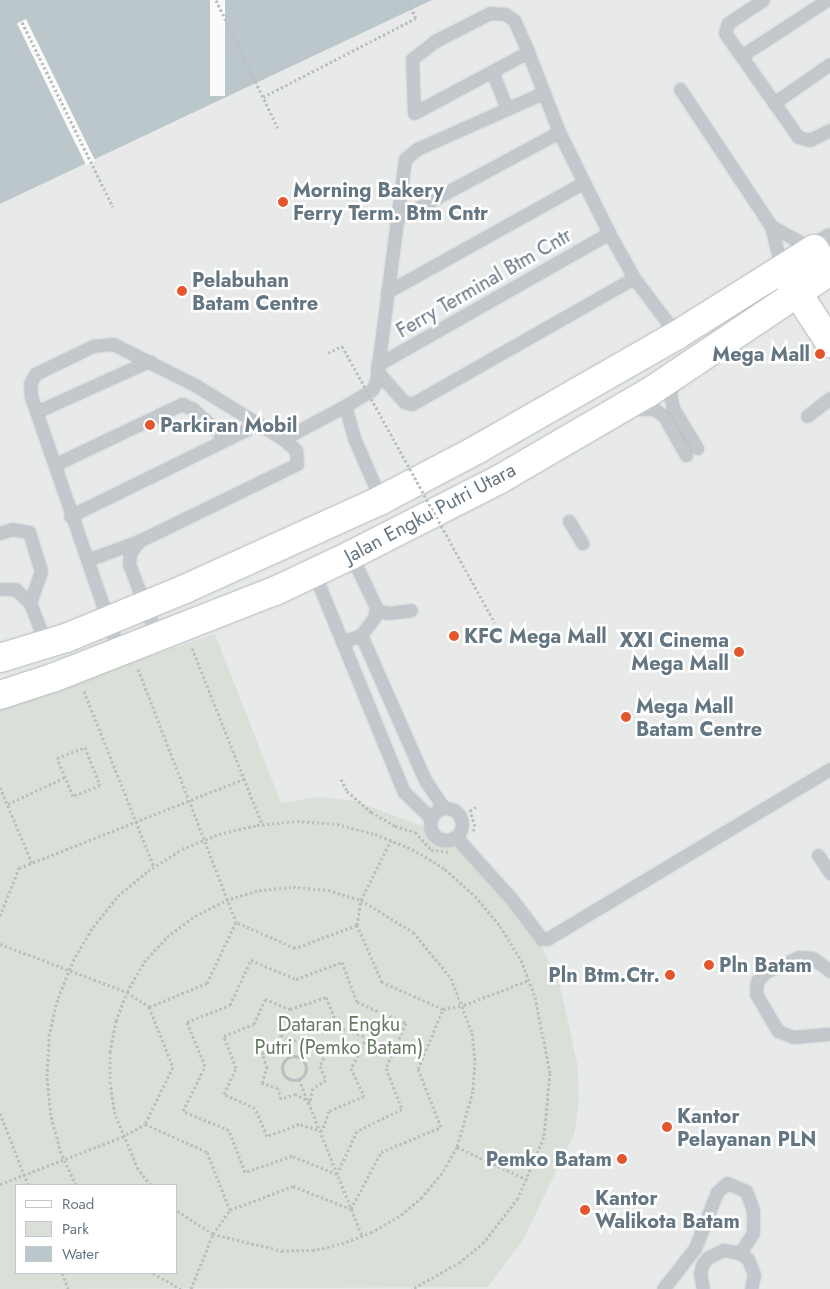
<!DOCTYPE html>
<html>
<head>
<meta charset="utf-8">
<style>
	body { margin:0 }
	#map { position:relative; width:830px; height:1289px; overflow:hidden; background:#fafaf8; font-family:Jost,sans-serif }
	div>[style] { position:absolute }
	.built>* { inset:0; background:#e8e9e9 }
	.green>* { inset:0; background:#dadfd7 }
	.water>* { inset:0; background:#bbc7cb }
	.pier>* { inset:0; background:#fafaf8; transform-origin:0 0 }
	.path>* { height:3px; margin-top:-1.5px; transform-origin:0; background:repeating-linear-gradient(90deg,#bbbfc2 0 2.5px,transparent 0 5px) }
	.path>.ring { margin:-1.5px; padding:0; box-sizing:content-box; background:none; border:3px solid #bbbfc2; border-radius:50% }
	.roads { filter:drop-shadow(0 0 1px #b3babf) drop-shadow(0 0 1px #b3babf) }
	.service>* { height:11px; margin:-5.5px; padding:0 5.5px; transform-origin:5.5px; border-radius:5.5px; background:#c3c8cc }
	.service>.ring { margin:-5.5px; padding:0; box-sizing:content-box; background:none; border:11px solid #c3c8cc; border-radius:50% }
	.minor>* { height:21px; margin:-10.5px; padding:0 10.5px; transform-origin:10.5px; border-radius:10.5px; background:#c3c8cc }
	.secondary>* { height:28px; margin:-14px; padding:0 14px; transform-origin:14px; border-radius:14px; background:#fff }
	.path-bridge>* { height:3px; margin-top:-1.5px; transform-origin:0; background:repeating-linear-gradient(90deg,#bbbfc2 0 2.5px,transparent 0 5px) }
	.dots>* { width:14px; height:14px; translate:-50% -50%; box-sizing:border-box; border:2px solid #fff; border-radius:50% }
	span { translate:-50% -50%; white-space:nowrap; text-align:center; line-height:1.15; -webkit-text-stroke:5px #fff; paint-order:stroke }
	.poi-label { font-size:20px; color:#657683; font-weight:700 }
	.left { translate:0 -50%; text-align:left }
	.right { translate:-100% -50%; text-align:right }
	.street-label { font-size:20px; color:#657683 }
	.park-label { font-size:20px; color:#687a64 }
	.legend { position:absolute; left:15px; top:1184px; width:162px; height:90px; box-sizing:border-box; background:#fff; border:1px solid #c1c8cd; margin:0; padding:6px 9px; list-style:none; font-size:15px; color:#657683 }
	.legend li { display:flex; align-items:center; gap:10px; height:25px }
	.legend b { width:25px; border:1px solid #c1c8cd }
</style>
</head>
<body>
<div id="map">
	<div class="built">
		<i style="clip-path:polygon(evenodd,432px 0,830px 0,830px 1289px,0 1289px,0 204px,432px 0,16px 1185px,176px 1185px,176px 1273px,16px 1273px,16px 1185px)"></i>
	</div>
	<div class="green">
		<i style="clip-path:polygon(evenodd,215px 634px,281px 803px,318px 797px,355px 801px,422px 826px,453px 845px,481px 865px,534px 930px,560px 985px,577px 1062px,579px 1098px,575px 1132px,524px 1238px,488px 1287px,0 1289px,0 706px,215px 634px,16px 1185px,176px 1185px,176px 1273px,16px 1273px,16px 1185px)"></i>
	</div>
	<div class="water">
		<i style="clip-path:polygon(0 0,432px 0,0 204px)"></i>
	</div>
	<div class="pier">
		<i style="left:210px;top:0;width:15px;height:96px"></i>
		<i style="left:26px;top:19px;width:158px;height:10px;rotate:64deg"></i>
	</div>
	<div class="path">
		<i style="left:216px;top:0;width:142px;rotate:64.2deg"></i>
		<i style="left:22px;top:22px;width:206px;rotate:63.8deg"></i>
		<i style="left:263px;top:97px;width:172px;rotate:-27.3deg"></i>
		<i style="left:416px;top:18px;width:20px;rotate:-117deg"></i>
		<i style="left:192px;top:648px;width:189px;rotate:68.3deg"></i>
		<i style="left:138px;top:669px;width:271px;rotate:68.8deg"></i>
		<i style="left:84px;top:691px;width:189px;rotate:68.3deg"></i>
		<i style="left:85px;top:747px;width:41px;rotate:68.5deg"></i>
		<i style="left:100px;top:785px;width:29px;rotate:158deg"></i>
		<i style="left:73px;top:796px;width:41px;rotate:-112.8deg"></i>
		<i style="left:57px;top:758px;width:30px;rotate:-21deg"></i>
		<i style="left:341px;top:779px;width:13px;rotate:63deg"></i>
		<i style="left:347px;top:791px;width:32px;rotate:41deg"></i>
		<i style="left:371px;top:812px;width:28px;rotate:30deg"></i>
		<i style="left:395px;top:826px;width:21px;rotate:17deg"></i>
		<i style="left:415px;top:832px;width:24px;rotate:48deg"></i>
		<i style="left:431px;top:850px;width:18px;rotate:6deg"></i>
		<i style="left:0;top:787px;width:82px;rotate:67.2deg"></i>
		<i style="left:8px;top:804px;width:63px;rotate:-25.3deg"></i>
		<i style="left:473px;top:831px;width:5px;rotate:-68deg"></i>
		<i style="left:475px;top:826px;width:16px;rotate:-108deg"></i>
		<i style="left:470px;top:811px;width:7px;rotate:-34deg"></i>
		<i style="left:0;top:916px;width:52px;rotate:-68.4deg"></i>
		<i style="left:19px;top:868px;width:242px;rotate:-21.6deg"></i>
		<i style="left:357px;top:925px;width:25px;rotate:-81deg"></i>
		<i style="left:361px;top:900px;width:67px;rotate:-63.4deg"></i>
		<i style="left:0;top:944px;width:136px;rotate:20.7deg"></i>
		<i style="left:127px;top:992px;width:27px;rotate:34deg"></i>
		<i style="left:149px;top:1007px;width:65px;rotate:68.2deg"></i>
		<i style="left:173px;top:1067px;width:64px;rotate:116.2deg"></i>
		<i style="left:145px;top:1124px;width:68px;rotate:24.3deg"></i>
		<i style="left:207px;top:1152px;width:62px;rotate:68.4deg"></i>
		<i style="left:230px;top:1210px;width:67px;rotate:-20.9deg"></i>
		<i style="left:293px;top:1186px;width:62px;rotate:21.6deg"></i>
		<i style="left:351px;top:1209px;width:64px;rotate:-62.2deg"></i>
		<i style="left:381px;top:1152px;width:65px;rotate:-22.6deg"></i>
		<i style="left:441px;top:1127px;width:62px;rotate:-111.6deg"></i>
		<i style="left:418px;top:1069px;width:65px;rotate:-67.4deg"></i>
		<i style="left:443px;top:1009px;width:67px;rotate:-156.1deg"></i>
		<i style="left:382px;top:982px;width:62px;rotate:-113.7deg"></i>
		<i style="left:357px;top:925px;width:66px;rotate:159.6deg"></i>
		<i style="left:295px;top:948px;width:64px;rotate:-156.2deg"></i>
		<i style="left:236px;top:922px;width:68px;rotate:115.4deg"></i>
		<i style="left:207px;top:983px;width:63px;rotate:157.5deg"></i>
		<i style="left:251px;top:960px;width:49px;rotate:22.9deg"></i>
		<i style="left:296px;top:979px;width:49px;rotate:-20.3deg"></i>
		<i style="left:342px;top:962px;width:43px;rotate:69.4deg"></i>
		<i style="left:357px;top:1002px;width:53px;rotate:23.2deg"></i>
		<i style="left:406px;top:1023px;width:49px;rotate:114deg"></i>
		<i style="left:386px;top:1068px;width:44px;rotate:68.7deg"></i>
		<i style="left:402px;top:1109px;width:50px;rotate:153.9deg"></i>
		<i style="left:357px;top:1131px;width:47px;rotate:114.9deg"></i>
		<i style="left:337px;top:1174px;width:48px;rotate:-158.2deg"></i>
		<i style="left:292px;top:1156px;width:50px;rotate:161.2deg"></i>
		<i style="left:245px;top:1172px;width:45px;rotate:-110.9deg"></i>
		<i style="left:229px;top:1130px;width:50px;rotate:-157.6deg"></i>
		<i style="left:183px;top:1111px;width:50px;rotate:-63.9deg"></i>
		<i style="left:205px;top:1066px;width:48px;rotate:-112.2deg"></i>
		<i style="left:187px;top:1022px;width:46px;rotate:-21.6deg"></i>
		<i style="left:230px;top:1005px;width:50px;rotate:-65deg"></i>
		<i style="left:326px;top:997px;width:32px;rotate:68deg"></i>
		<i style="left:338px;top:1027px;width:31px;rotate:19deg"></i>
		<i style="left:367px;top:1037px;width:35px;rotate:117deg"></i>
		<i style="left:351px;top:1068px;width:31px;rotate:65deg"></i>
		<i style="left:364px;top:1096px;width:38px;rotate:157deg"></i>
		<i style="left:329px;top:1111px;width:21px;rotate:109deg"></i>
		<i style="left:322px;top:1131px;width:24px;rotate:-163deg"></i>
		<i style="left:299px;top:1124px;width:34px;rotate:159deg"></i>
		<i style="left:267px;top:1136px;width:30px;rotate:-113deg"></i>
		<i style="left:255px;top:1108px;width:34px;rotate:-156deg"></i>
		<i style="left:224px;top:1094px;width:29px;rotate:-65deg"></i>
		<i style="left:236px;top:1068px;width:34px;rotate:-111deg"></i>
		<i style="left:224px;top:1036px;width:32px;rotate:-22deg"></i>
		<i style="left:254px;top:1024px;width:27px;rotate:-66deg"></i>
		<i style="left:265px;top:999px;width:27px;rotate:22deg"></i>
		<i style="left:290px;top:1009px;width:38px;rotate:-18deg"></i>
		<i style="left:443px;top:1009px;width:21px;rotate:-11deg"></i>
		<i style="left:464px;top:1005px;width:70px;rotate:-21deg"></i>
		<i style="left:281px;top:1035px;width:14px;rotate:25deg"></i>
		<i style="left:294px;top:1041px;width:14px;rotate:-25deg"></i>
		<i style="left:307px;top:1035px;width:14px;rotate:69deg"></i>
		<i style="left:312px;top:1048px;width:15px;rotate:20deg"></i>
		<i style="left:326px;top:1053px;width:14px;rotate:115deg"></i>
		<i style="left:320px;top:1066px;width:15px;rotate:67deg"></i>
		<i style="left:326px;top:1080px;width:15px;rotate:148deg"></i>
		<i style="left:313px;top:1088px;width:14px;rotate:102deg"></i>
		<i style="left:310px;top:1102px;width:16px;rotate:-150deg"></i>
		<i style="left:296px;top:1094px;width:16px;rotate:162deg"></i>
		<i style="left:281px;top:1099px;width:11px;rotate:-105deg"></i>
		<i style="left:278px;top:1088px;width:17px;rotate:-163deg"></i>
		<i style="left:262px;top:1083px;width:16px;rotate:-72deg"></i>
		<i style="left:267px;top:1068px;width:16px;rotate:-108deg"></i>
		<i style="left:262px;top:1053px;width:12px;rotate:-14deg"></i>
		<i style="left:274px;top:1050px;width:17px;rotate:-65deg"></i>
		<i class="ring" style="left:282px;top:1056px;width:21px;height:21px"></i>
		<i style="left:299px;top:1079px;width:169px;rotate:68.1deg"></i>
		<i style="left:0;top:1113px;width:77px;rotate:68.7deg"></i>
		<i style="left:457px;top:1147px;width:78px;rotate:24.9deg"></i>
		<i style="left:0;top:1184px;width:131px;rotate:-21.1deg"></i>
		<i style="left:122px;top:1137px;width:26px;rotate:-29deg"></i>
		<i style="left:76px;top:1185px;width:35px;rotate:-115deg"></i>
		<i style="left:61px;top:1153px;width:39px;rotate:-105deg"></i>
		<i style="left:51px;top:1115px;width:39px;rotate:-96deg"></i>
		<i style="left:47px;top:1076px;width:40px;rotate:-87.1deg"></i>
		<i style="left:49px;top:1036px;width:39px;rotate:-77deg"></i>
		<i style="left:58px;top:998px;width:40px;rotate:-68deg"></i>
		<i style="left:73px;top:961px;width:39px;rotate:-60deg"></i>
		<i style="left:93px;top:927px;width:40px;rotate:-51deg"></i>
		<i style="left:118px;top:896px;width:39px;rotate:-40deg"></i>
		<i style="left:148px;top:871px;width:40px;rotate:-32.9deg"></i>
		<i style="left:182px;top:849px;width:40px;rotate:-22deg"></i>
		<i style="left:219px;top:834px;width:39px;rotate:-13deg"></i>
		<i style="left:257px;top:825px;width:40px;rotate:-5.7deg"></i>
		<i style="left:297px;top:821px;width:40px;rotate:4.3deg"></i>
		<i style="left:337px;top:824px;width:39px;rotate:15deg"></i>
		<i style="left:375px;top:834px;width:40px;rotate:22deg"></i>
		<i style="left:412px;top:849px;width:39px;rotate:31deg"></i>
		<i style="left:445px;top:869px;width:40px;rotate:42deg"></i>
		<i style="left:475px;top:896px;width:39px;rotate:50deg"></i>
		<i style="left:500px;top:926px;width:40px;rotate:58deg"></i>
		<i style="left:521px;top:960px;width:40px;rotate:69deg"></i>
		<i style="left:535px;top:997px;width:77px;rotate:78.8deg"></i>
		<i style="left:550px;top:1073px;width:64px;rotate:95.4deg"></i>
		<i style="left:544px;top:1137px;width:66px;rotate:113.1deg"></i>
		<i style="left:518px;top:1198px;width:56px;rotate:127.7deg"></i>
		<i style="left:484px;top:1242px;width:31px;rotate:140deg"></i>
		<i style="left:460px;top:1262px;width:55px;rotate:150.6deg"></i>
		<i style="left:151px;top:1185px;width:21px;rotate:-129deg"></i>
		<i style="left:138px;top:1169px;width:60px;rotate:-112.7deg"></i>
		<i style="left:115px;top:1114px;width:30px;rotate:-99deg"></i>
		<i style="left:110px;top:1084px;width:32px;rotate:-90deg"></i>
		<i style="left:110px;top:1052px;width:32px;rotate:-79deg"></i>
		<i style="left:116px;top:1021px;width:31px;rotate:-69deg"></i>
		<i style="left:127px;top:992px;width:34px;rotate:-60deg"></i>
		<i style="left:144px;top:962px;width:34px;rotate:-47deg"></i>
		<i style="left:167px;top:937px;width:35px;rotate:-37deg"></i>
		<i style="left:195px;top:916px;width:35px;rotate:-27deg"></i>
		<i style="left:226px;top:900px;width:34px;rotate:-17deg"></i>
		<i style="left:259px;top:890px;width:34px;rotate:-5deg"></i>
		<i style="left:293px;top:887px;width:35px;rotate:5deg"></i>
		<i style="left:328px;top:890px;width:34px;rotate:17deg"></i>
		<i style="left:361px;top:900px;width:61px;rotate:31.6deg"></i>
		<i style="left:413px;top:932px;width:60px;rotate:50.4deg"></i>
		<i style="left:451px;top:978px;width:59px;rotate:69.1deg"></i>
		<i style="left:472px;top:1033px;width:29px;rotate:84deg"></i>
		<i style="left:475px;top:1062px;width:29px;rotate:94deg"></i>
		<i style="left:473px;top:1091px;width:58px;rotate:105.9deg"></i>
		<i style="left:457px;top:1147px;width:30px;rotate:120deg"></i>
		<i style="left:442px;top:1173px;width:31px;rotate:130deg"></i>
		<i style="left:422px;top:1197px;width:30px;rotate:140deg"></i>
		<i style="left:399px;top:1216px;width:31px;rotate:149deg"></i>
		<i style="left:372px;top:1232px;width:30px;rotate:159deg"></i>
		<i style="left:344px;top:1243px;width:31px;rotate:167deg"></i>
		<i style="left:314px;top:1250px;width:31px;rotate:178deg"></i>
		<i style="left:283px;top:1251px;width:72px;rotate:-166.3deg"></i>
		<i style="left:213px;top:1234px;width:44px;rotate:-147deg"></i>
		<i style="left:62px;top:1273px;width:17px;rotate:69deg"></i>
		<i style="left:153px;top:1273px;width:32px;rotate:30deg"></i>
		<i style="left:191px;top:1289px;width:59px;rotate:-68.2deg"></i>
		<i style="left:213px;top:1234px;width:29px;rotate:-55deg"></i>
	</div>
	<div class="roads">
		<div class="service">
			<i style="left:763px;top:0;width:42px;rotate:146.7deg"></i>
			<i style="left:728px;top:23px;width:10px;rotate:107deg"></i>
			<i style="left:725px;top:33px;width:127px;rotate:54.9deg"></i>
			<i style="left:798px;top:137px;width:12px;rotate:14deg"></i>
			<i style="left:810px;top:140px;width:22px;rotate:-27deg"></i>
			<i style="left:528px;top:52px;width:129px;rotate:151.8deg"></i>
			<i style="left:414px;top:113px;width:54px;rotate:-92.1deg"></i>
			<i style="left:412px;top:59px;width:29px;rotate:-38deg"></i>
			<i style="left:435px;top:41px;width:62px;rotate:-27deg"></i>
			<i style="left:490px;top:13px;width:15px;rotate:4deg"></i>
			<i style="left:505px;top:14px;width:11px;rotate:34deg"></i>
			<i style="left:514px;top:20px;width:35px;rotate:66deg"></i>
			<i style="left:528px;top:52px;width:86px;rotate:68.8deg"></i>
			<i style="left:559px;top:132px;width:113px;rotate:63.7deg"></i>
			<i style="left:609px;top:233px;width:51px;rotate:60.9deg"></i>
			<i style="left:634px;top:278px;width:71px;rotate:53deg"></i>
			<i style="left:741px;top:56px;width:103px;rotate:-33.1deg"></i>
			<i style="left:493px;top:74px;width:37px;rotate:68deg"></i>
			<i style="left:680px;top:89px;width:164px;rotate:56.4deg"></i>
			<i style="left:771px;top:226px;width:45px;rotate:76deg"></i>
			<i style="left:774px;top:103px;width:68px;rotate:-34.9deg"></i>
			<i style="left:395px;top:220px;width:186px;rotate:-28.2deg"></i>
			<i style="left:771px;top:226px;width:48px;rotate:28.7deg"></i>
			<i style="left:387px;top:292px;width:224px;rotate:-29.1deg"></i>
			<i style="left:377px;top:365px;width:267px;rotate:-29.6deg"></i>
			<i style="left:377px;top:371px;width:41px;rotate:48.9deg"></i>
			<i style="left:404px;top:402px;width:8px;rotate:14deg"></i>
			<i style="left:412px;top:404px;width:255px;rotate:-29.6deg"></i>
			<i style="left:674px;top:380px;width:15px;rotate:106deg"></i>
			<i style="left:670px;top:394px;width:14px;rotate:78deg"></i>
			<i style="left:673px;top:408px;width:47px;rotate:59deg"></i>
			<i style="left:345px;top:406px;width:33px;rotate:74deg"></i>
			<i style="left:354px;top:438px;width:68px;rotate:66.5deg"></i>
			<i style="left:634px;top:409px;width:20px"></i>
			<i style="left:654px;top:409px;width:12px;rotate:35deg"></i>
			<i style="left:664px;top:416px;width:45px;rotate:60.6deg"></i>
			<i style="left:36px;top:412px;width:124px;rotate:-24.3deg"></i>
			<i style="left:807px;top:416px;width:29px;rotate:-38deg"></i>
			<i style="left:56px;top:464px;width:140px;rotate:-25.5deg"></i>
			<i style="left:182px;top:404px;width:12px;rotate:24deg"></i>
			<i style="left:193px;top:409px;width:45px;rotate:42.3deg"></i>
			<i style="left:70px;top:516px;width:209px;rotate:-26.1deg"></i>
			<i style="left:569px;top:521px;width:26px;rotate:59deg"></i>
			<i style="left:0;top:533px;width:13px;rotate:-18deg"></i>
			<i style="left:12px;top:529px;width:17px;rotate:10deg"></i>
			<i style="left:29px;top:532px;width:41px;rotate:72.9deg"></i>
			<i style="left:41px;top:571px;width:34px;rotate:109deg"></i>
			<i style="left:139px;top:541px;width:15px;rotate:127deg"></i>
			<i style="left:130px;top:553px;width:11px;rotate:95deg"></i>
			<i style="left:129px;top:564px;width:78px;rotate:69deg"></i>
			<i style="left:351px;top:555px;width:62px;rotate:64.3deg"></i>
			<i style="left:378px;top:611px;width:10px;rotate:11deg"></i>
			<i style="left:388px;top:613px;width:23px;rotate:-7deg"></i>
			<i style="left:87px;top:560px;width:55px;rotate:-20.1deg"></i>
			<i style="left:139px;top:541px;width:176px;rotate:-26deg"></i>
			<i style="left:297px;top:464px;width:14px;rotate:-94deg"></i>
			<i style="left:296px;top:450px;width:17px;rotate:-140deg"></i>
			<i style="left:314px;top:573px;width:237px;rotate:67.7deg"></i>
			<i style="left:404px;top:792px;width:37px;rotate:44deg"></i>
			<i style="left:0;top:589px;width:15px"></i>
			<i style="left:15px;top:589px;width:21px;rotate:43deg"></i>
			<i style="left:30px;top:603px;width:44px;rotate:68.7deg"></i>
			<i style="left:361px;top:635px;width:158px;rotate:66.2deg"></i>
			<i style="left:425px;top:780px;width:34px;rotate:56deg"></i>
			<i style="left:342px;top:642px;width:20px;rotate:-20deg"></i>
			<i style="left:361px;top:635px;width:21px;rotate:-53deg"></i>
			<i style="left:374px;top:618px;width:10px;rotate:-79deg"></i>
			<i style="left:119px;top:652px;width:270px;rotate:-109deg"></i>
			<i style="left:31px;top:397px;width:13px;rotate:-94deg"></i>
			<i style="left:30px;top:384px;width:11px;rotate:-63deg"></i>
			<i style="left:35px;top:374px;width:64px;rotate:-25.8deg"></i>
			<i style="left:93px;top:346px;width:20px;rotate:-6deg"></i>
			<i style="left:113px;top:344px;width:92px;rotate:26.6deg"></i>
			<i style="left:195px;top:385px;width:103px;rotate:31.5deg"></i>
			<i style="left:283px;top:439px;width:70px;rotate:-28deg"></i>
			<i style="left:345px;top:406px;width:31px;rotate:-31deg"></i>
			<i style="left:372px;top:390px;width:9px;rotate:-63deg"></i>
			<i style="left:376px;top:382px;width:225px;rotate:-82.6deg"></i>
			<i style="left:405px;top:159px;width:16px;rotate:-40deg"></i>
			<i style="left:417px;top:149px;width:138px;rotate:-24deg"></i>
			<i class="ring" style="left:430px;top:808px;width:21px;height:21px"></i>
			<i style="left:456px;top:837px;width:82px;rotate:48deg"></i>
			<i style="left:511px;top:898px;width:51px;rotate:52.9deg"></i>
			<i style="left:542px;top:939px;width:5px"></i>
			<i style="left:547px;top:939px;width:330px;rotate:-31deg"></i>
			<i style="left:818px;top:855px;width:22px;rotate:56deg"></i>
			<i style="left:830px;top:971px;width:21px;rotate:-143deg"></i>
			<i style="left:813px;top:958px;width:14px;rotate:-176deg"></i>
			<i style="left:799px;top:957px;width:35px;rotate:156deg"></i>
			<i style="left:767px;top:971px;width:14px;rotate:135deg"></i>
			<i style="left:757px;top:981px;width:13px;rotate:94deg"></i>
			<i style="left:756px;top:994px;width:43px;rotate:59.3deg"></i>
			<i style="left:778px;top:1031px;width:16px;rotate:22deg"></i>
			<i style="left:793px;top:1037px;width:37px;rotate:-5deg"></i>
			<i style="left:663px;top:1289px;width:52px;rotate:-52deg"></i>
			<i style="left:695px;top:1248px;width:60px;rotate:-68.6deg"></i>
			<i style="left:717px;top:1192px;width:13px;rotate:-42deg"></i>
			<i style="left:727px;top:1183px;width:21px;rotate:23deg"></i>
			<i style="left:746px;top:1191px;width:20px;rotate:70deg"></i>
			<i style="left:753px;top:1210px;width:23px;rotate:90deg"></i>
			<i style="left:753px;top:1233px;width:24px;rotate:123deg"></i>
			<i style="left:703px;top:1289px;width:15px;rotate:-101deg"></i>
			<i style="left:700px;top:1274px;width:9px;rotate:-77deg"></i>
			<i style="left:702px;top:1265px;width:9px;rotate:-54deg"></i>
			<i style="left:707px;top:1258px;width:18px;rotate:-27deg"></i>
			<i style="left:723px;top:1250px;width:17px;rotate:10deg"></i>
			<i style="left:740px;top:1253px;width:10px;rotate:37deg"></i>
			<i style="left:748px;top:1259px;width:17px;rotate:69deg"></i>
			<i style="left:754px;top:1275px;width:14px;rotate:102deg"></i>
		</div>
		<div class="minor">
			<i style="left:814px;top:249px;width:19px;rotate:-32deg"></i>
		</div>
		<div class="secondary">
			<i style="left:787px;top:277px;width:79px;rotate:56.9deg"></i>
			<i style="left:0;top:658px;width:69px;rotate:-16.9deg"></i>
			<i style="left:66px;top:638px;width:129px;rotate:-22.4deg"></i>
			<i style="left:185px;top:589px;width:215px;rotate:-24.4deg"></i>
			<i style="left:381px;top:500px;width:110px;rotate:-27.7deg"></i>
			<i style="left:478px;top:449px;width:229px;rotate:-29.8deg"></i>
			<i style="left:677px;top:335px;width:162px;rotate:-32.1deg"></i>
			<i style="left:814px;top:249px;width:27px;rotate:54deg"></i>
			<i style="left:0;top:695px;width:58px;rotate:-18.1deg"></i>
			<i style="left:55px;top:677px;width:236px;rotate:-21.4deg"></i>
			<i style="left:275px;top:591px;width:84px;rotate:-25.3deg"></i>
			<i style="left:351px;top:555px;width:167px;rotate:-27deg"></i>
			<i style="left:500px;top:479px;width:171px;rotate:-30.2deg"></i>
			<i style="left:648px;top:393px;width:219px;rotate:-33.8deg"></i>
		</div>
	</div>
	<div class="path-bridge">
		<i style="left:328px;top:353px;width:16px;rotate:-27deg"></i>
		<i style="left:342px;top:346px;width:316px;rotate:61.1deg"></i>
	</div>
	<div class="dots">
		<i style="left:283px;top:202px;background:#e4572e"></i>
		<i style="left:182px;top:291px;background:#e4572e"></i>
		<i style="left:820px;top:354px;background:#e4572e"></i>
		<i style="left:150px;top:425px;background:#e4572e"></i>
		<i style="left:454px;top:636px;background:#e4572e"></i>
		<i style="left:739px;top:652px;background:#e4572e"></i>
		<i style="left:626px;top:717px;background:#e4572e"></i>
		<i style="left:709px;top:965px;background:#e4572e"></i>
		<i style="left:670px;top:975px;background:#e4572e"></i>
		<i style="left:667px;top:1127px;background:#e4572e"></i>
		<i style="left:622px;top:1159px;background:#e4572e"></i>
		<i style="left:585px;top:1210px;background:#e4572e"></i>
	</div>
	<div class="poi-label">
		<span class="left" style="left:293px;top:202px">Morning Bakery<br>Ferry Term. Btm Cntr</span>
		<span class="left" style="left:192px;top:292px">Pelabuhan<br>Batam Centre</span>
		<span class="right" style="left:810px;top:354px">Mega Mall</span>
		<span class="left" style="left:160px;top:425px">Parkiran Mobil</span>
		<span class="left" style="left:464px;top:636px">KFC Mega Mall</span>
		<span class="right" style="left:729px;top:652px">XXI Cinema<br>Mega Mall</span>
		<span class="left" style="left:636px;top:718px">Mega Mall<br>Batam Centre</span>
		<span class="left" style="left:719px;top:965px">Pln Batam</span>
		<span class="right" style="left:660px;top:975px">Pln Btm.Ctr.</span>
		<span class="left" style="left:677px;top:1128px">Kantor<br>Pelayanan PLN</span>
		<span class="right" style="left:612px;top:1159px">Pemko Batam</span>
		<span class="left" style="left:595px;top:1210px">Kantor<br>Walikota Batam</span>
	</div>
	<div class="street-label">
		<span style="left:484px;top:283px;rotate:-30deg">Ferry Terminal Btm Cntr</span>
		<span style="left:430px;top:513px;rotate:-28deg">Jalan Engku Putri Utara</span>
	</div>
	<div class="park-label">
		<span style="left:339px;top:1036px">Dataran Engku<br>Putri (Pemko Batam)</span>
	</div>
	<ul class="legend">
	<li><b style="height:6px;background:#fff"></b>Road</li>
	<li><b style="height:14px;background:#dadfd7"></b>Park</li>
	<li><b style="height:14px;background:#bbc7cb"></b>Water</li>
	</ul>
</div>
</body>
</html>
